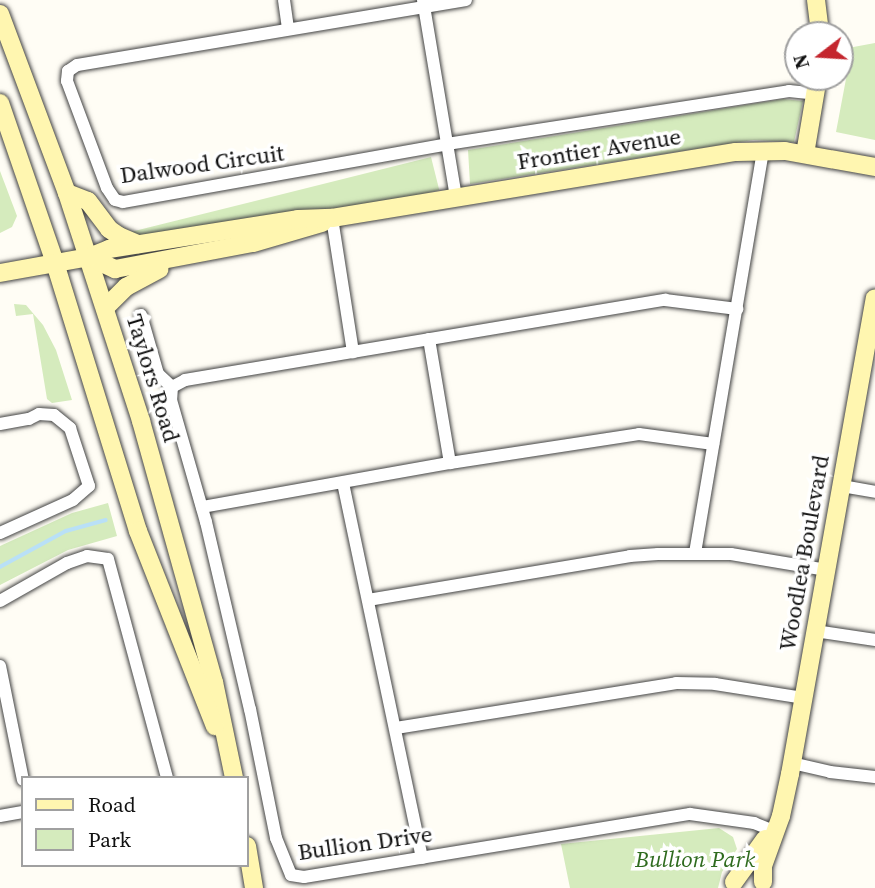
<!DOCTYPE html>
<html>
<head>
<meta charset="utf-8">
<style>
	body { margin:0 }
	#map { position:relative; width:875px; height:888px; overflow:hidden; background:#fffdf5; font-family:"Source Serif 4",serif }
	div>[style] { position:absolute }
	.green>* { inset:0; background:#d5ebbd; transform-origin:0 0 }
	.stream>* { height:3.5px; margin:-1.75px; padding:0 1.75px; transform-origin:1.75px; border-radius:1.75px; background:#b9e0f7 }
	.roads { filter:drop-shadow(0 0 2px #444) drop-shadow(0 0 2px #444) }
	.street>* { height:12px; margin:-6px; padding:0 6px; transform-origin:6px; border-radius:6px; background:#fff }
	.secondary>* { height:18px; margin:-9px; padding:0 9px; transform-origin:9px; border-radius:9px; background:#fff6b0 }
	span { translate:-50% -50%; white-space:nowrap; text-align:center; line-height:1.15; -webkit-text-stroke:7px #fff; paint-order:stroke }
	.street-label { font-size:23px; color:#111 }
	.park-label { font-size:23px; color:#2f6b1f; font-style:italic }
	.legend { position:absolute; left:21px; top:776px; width:228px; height:91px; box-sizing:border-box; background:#fff; border:2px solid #a0a0a0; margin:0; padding:9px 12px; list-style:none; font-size:21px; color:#111 }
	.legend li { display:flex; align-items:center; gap:14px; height:35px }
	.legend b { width:35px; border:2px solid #a0a0a0 }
	.north { position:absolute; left:784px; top:21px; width:70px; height:70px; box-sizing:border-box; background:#fff; border:2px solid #a0a0a0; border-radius:50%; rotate:253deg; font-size:19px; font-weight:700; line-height:28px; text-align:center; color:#111 }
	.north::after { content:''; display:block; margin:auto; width:24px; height:32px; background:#c4262e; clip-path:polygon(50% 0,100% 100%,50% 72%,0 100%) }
</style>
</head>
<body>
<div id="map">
	<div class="green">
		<i style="clip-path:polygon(875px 43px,875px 140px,836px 132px,849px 63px,848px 48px)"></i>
		<i style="clip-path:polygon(783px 99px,803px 101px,794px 142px,753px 140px,470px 184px,468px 150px)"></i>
		<i style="left:431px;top:157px;width:34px;height:312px;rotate:76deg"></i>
		<i style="clip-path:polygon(0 171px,17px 216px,12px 227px,0 233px)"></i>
		<i style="clip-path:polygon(14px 304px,26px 305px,43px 325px,56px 350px,72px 400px,52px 403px,47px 399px,33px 314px,16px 316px)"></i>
		<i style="clip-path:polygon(108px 503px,117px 536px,68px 550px,0 585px,0 546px,72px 513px)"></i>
		<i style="clip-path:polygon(719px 828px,733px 837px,737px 849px,722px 872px,718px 888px,570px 888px,561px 844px)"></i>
	</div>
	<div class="stream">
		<i style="left:0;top:567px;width:75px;rotate:-28.6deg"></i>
		<i style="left:66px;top:531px;width:41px;rotate:-15.4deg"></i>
	</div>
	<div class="roads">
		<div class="street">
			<i style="left:284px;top:0;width:29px;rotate:82deg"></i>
			<i style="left:423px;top:0;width:200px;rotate:80.5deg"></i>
			<i style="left:466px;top:0;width:394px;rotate:170.5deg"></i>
			<i style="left:77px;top:65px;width:11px;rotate:146deg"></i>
			<i style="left:68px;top:71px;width:10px;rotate:96deg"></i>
			<i style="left:67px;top:81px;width:114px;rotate:69.5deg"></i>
			<i style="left:107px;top:188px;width:14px;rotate:56deg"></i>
			<i style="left:115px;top:200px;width:8px;rotate:14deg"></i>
			<i style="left:123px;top:202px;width:329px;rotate:-10.1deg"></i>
			<i style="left:447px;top:144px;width:346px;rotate:-8.8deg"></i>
			<i style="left:789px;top:91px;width:27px;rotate:6deg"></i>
			<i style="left:332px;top:218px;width:136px;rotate:81.1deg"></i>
			<i style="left:141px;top:315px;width:61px;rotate:73.9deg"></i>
			<i style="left:158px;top:374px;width:19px;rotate:43deg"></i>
			<i style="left:429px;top:339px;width:126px;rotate:80.4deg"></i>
			<i style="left:172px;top:387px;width:13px;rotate:94deg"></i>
			<i style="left:171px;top:400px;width:127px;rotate:74deg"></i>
			<i style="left:206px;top:522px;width:192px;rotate:76.8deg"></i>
			<i style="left:250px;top:709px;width:132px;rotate:78.6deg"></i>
			<i style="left:276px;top:838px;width:40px;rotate:68deg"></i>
			<i style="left:291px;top:875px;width:13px;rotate:9deg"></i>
			<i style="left:304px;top:877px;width:391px;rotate:-9.3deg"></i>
			<i style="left:690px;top:814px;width:65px;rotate:8deg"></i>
			<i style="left:754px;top:823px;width:24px;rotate:22deg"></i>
			<i style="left:172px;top:387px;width:15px;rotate:-28deg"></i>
			<i style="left:185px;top:380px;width:487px;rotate:-9.5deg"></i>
			<i style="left:665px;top:300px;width:73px;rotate:7.1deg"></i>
			<i style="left:0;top:424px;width:29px;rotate:-10deg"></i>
			<i style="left:29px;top:419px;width:11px;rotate:-27deg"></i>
			<i style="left:39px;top:414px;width:15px;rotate:4deg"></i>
			<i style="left:54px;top:415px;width:21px;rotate:39deg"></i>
			<i style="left:70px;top:428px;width:61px;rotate:71.9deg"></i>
			<i style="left:89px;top:486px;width:21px;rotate:139deg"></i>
			<i style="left:73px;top:500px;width:80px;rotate:155.7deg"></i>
			<i style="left:343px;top:483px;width:383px;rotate:78.1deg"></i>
			<i style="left:842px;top:486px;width:34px;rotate:10deg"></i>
			<i style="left:202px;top:507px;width:252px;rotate:-10.1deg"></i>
			<i style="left:450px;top:463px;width:191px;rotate:-8.7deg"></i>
			<i style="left:639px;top:434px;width:75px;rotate:7.7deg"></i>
			<i style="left:695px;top:553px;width:409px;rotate:-80.4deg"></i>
			<i style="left:368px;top:600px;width:266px;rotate:-9.5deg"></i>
			<i style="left:630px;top:556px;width:28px;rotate:-4deg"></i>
			<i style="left:658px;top:554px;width:73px"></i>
			<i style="left:731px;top:554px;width:97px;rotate:9.5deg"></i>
			<i style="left:0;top:601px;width:77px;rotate:-29.6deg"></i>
			<i style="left:67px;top:563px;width:21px;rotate:-19deg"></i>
			<i style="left:87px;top:556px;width:21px;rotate:8deg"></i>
			<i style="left:108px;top:559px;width:227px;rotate:74.9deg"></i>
			<i style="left:815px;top:631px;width:61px;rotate:8.5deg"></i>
			<i style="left:0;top:666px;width:116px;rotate:78.6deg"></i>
			<i style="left:396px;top:728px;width:284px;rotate:-9.1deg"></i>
			<i style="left:676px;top:683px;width:39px;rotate:1deg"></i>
			<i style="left:715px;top:684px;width:89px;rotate:9deg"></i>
			<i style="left:792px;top:763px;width:39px;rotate:13deg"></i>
			<i style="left:830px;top:772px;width:45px;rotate:6.3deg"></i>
			<i style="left:0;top:816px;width:23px;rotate:-10deg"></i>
		</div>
		<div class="secondary">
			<i style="left:816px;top:0;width:35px;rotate:83deg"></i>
			<i style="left:0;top:14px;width:191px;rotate:69.5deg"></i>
			<i style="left:67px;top:193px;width:240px;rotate:72deg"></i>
			<i style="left:141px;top:421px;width:271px;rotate:74.4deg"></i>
			<i style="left:214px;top:682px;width:98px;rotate:78.2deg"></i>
			<i style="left:0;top:103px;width:169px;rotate:71deg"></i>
			<i style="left:55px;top:263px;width:281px;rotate:72.8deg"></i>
			<i style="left:138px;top:531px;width:210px;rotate:68.5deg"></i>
			<i style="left:805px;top:154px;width:78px;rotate:-80.4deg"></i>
			<i style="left:67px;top:193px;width:22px;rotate:21deg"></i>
			<i style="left:88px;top:201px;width:35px;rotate:53deg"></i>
			<i style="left:109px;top:229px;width:12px;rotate:35deg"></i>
			<i style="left:119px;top:236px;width:21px;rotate:23deg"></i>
			<i style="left:89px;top:257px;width:29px;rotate:25deg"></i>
			<i style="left:115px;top:269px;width:140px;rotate:-10.7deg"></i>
			<i style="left:253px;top:243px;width:72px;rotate:-16.2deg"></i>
			<i style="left:0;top:273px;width:90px;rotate:-10.2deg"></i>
			<i style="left:89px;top:257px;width:22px;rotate:-22deg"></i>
			<i style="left:109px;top:249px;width:191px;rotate:-9deg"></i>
			<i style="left:298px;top:219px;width:34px;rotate:-2deg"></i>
			<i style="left:332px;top:218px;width:409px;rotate:-9.3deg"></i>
			<i style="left:736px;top:152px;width:49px;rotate:-1.2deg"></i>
			<i style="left:785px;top:151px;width:91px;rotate:10.1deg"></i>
			<i style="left:105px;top:308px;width:30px;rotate:-45deg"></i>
			<i style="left:126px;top:287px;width:38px;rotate:-28deg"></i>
			<i style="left:247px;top:846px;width:43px;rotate:80.5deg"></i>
			<i style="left:734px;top:882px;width:53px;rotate:-54.2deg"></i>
			<i style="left:763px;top:882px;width:16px;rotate:-90deg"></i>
			<i style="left:763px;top:866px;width:53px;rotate:-70.2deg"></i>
			<i style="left:781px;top:816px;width:43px;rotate:-77.9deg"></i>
			<i style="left:790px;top:774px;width:483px;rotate:-79.9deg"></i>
		</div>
	</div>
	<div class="street-label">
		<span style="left:599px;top:149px;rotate:-9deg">Frontier Avenue</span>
		<span style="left:202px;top:164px;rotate:-8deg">Dalwood Circuit</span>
		<span style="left:153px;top:378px;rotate:73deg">Taylors Road</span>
		<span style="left:804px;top:553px;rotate:-80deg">Woodlea Boulevard</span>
		<span style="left:365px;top:843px;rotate:-8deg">Bullion Drive</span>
	</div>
	<div class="park-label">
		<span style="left:695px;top:859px">Bullion Park</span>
	</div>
	<ul class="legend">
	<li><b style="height:9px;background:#fff6b0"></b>Road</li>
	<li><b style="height:19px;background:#d5ebbd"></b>Park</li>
	</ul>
	<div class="north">N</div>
</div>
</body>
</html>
